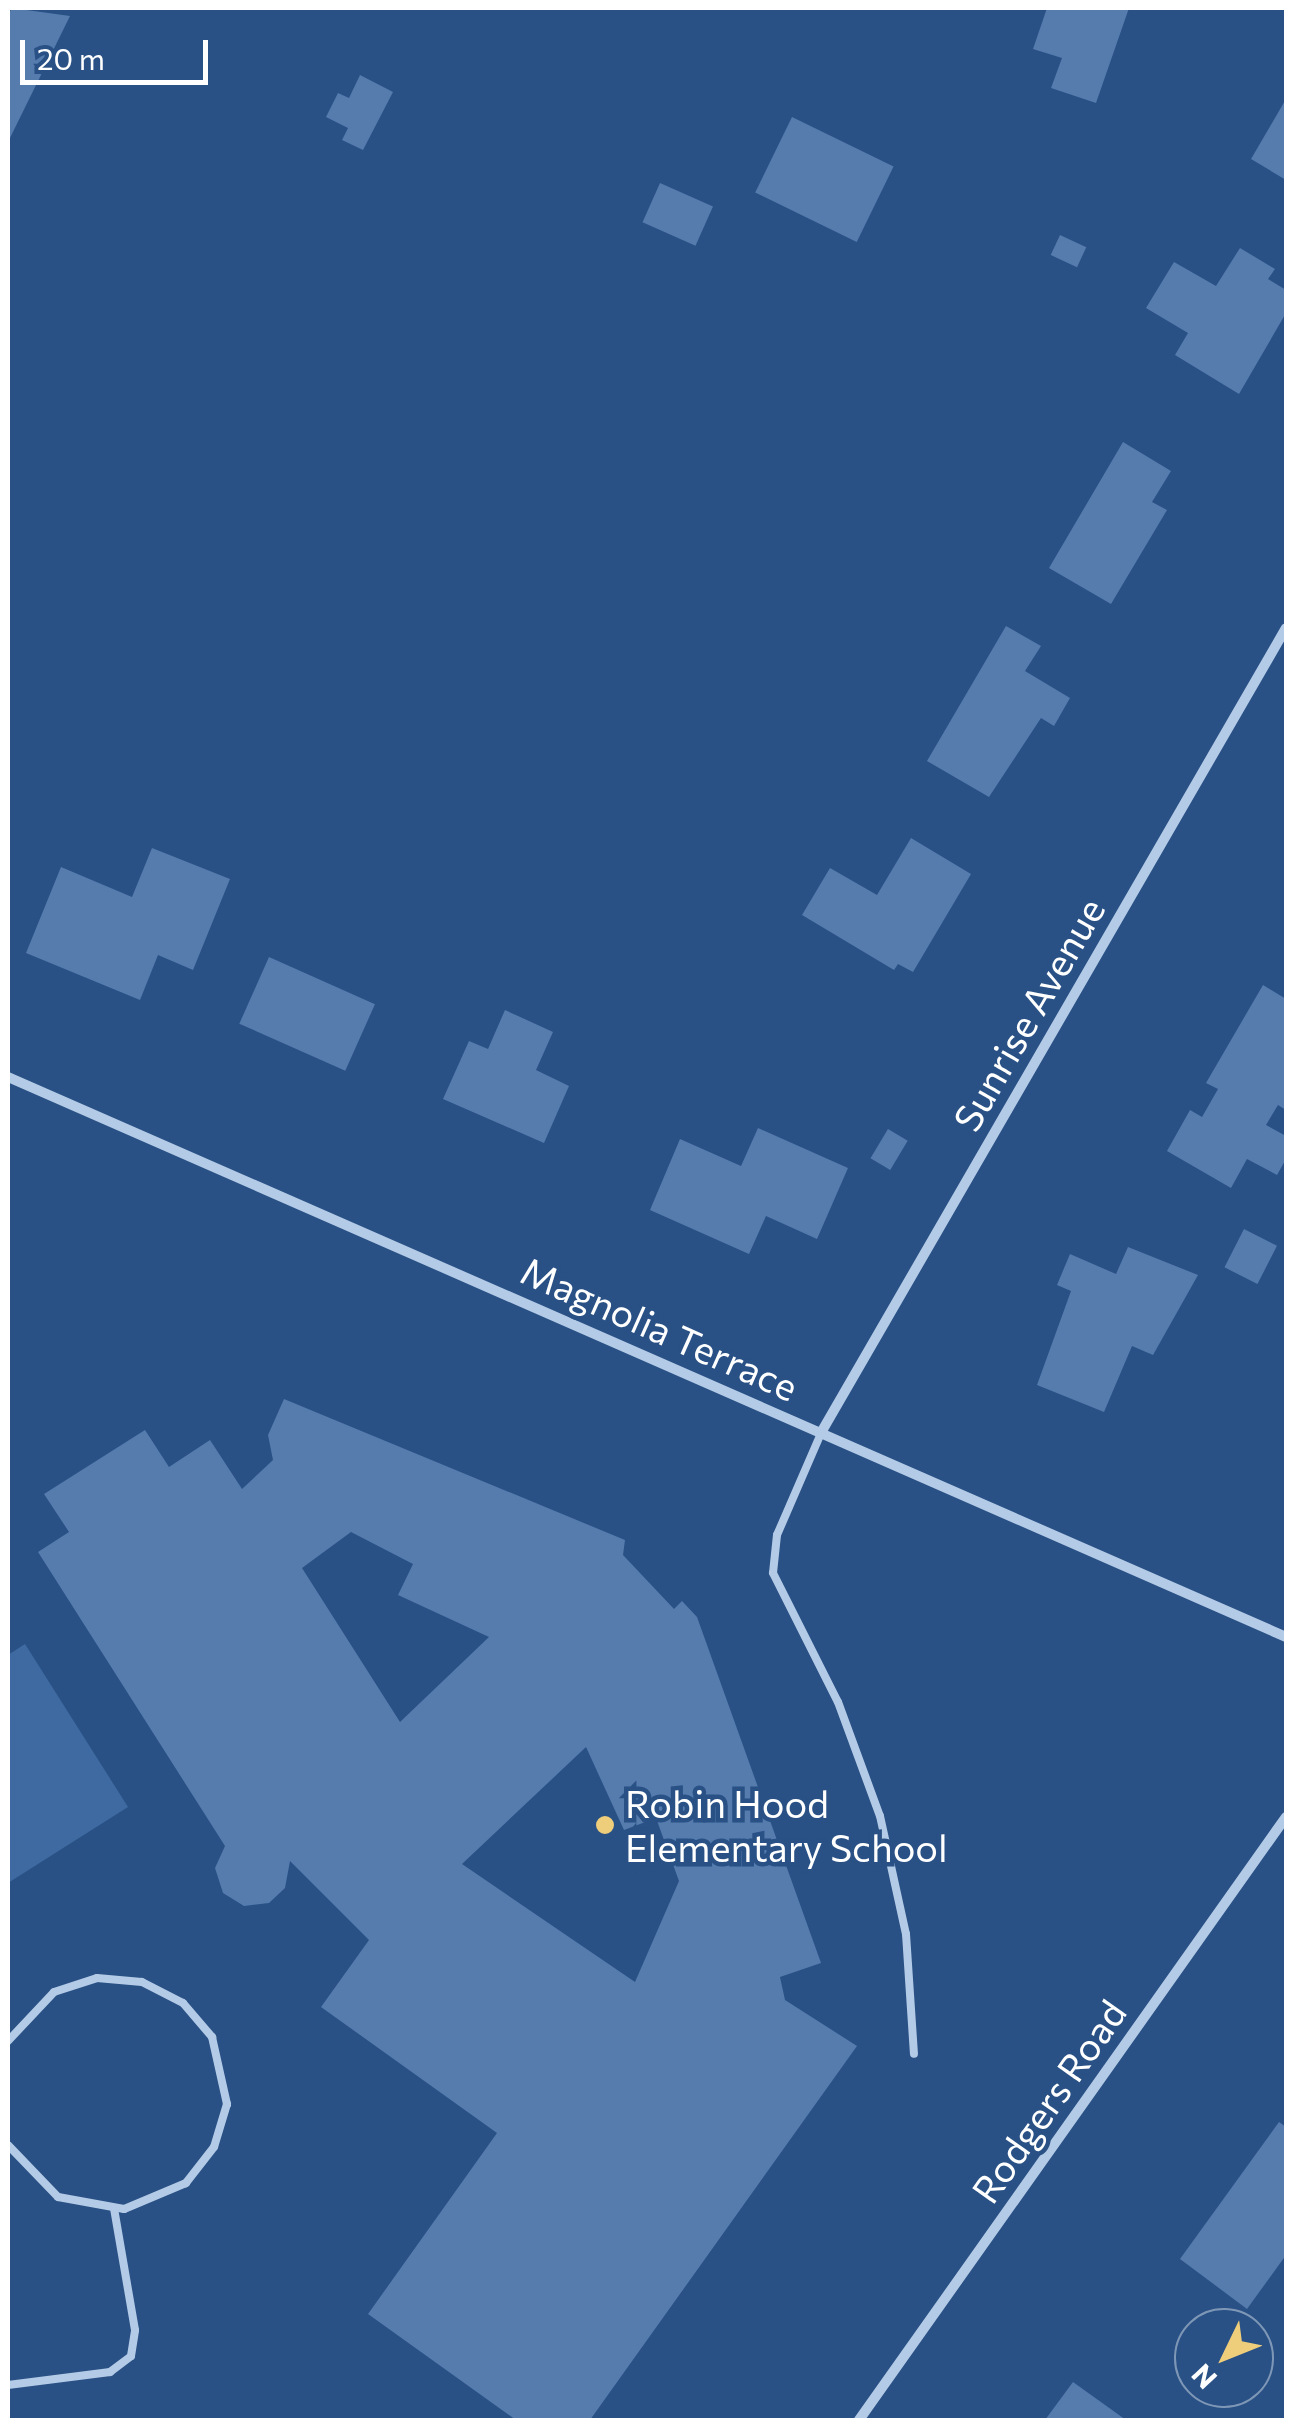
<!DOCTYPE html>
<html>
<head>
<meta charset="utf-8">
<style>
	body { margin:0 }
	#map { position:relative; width:1294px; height:2428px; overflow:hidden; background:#295185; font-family:Commissioner,sans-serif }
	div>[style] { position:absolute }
	.green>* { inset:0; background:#3e6aa1 }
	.building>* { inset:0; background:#567cae; transform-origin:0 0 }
	.service>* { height:8px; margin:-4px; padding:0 4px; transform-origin:4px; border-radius:4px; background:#b4cbe7 }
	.minor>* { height:10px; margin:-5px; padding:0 5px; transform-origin:5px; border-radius:5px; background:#b4cbe7 }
	.dots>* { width:28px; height:28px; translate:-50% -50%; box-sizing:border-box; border:5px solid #295185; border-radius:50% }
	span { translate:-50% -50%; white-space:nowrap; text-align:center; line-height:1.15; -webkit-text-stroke:9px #295185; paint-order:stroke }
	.street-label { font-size:38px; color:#fff }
	.poi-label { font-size:38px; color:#fff }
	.left { translate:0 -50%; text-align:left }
	.frame { position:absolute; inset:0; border:10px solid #fff; pointer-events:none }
	.north { position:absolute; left:1174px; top:2308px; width:100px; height:100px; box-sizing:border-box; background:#295185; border:2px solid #7f97b6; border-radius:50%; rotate:227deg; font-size:28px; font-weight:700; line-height:40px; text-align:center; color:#fff }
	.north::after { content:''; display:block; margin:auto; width:35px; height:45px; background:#eecd7b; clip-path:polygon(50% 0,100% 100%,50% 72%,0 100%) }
	.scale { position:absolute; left:20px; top:40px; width:188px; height:45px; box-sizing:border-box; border:5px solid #fff; border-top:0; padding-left:12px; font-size:30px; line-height:35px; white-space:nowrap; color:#fff; -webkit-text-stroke:8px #295185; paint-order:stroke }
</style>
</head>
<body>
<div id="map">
	<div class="green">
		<i style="clip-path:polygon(25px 1644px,128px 1807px,8px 1883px,8px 1655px)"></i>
	</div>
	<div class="building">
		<i style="clip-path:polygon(12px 8px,70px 16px,8px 142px,8px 15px)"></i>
		<i style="clip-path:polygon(1047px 8px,1129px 8px,1096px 103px,1051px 88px,1062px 58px,1033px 49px)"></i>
		<i style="clip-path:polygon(360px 75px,393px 92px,363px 150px,342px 140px,348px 128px,326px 117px,338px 93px,349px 98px)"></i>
		<i style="clip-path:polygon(1286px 99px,1286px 180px,1251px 159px)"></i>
		<i style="left:792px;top:117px;width:113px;height:84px;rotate:26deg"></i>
		<i style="left:660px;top:183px;width:58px;height:43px;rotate:24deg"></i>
		<i style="left:1060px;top:235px;width:29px;height:22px;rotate:25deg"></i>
		<i style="clip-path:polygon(1240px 248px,1275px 269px,1268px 279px,1286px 290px,1286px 313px,1239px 394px,1175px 355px,1188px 333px,1146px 308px,1174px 262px,1216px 286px)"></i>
		<i style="clip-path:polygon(1123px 442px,1171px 471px,1152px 502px,1167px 510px,1111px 604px,1049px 568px)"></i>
		<i style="clip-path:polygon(1006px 626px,1041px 646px,1025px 671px,1070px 698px,1054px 726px,1041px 718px,989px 797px,927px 761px)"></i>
		<i style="clip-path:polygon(911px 838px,971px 874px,913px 972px,898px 964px,894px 970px,802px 915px,830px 868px,877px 895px)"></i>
		<i style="clip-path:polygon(152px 848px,230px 879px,193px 970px,158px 955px,140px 1000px,26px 953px,61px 867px,132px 897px)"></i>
		<i style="left:269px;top:957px;width:116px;height:73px;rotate:24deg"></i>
		<i style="clip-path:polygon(1263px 985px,1286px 999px,1286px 1110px,1278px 1105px,1266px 1125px,1286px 1136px,1286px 1159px,1277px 1175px,1247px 1159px,1231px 1188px,1167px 1151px,1190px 1110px,1202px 1117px,1218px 1089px,1206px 1083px)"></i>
		<i style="clip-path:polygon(505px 1010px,553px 1032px,536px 1070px,569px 1086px,544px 1143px,443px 1099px,469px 1041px,488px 1049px)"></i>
		<i style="clip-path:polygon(758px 1128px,848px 1168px,817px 1239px,766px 1216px,749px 1254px,650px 1210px,680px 1139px,741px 1166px)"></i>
		<i style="left:888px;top:1129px;width:23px;height:34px;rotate:31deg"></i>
		<i style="left:1244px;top:1229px;width:37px;height:43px;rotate:27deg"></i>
		<i style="clip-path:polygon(1128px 1247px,1198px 1275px,1153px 1355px,1132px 1346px,1104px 1412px,1037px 1385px,1071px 1291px,1057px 1285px,1070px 1254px,1116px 1274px)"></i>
		<i style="clip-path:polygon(evenodd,284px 1399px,625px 1540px,623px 1555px,674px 1609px,682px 1601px,697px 1617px,821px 1963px,780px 1977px,785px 2000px,857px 2046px,590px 2420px,516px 2420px,368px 2314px,497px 2133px,321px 2007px,369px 1940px,290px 1861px,285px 1888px,269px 1903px,244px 1906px,223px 1893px,215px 1868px,225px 1846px,38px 1552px,69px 1532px,44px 1494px,145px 1430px,169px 1467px,210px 1440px,242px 1489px,273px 1460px,268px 1435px,284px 1399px,351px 1532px,413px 1564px,398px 1595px,489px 1637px,400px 1722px,302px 1568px,351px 1532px,284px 1399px,586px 1747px,624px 1830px,656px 1818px,679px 1881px,635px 1982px,462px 1864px,586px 1747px)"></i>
		<i style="clip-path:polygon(1279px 2122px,1286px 2127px,1286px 2255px,1247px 2309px,1180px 2259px)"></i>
		<i style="clip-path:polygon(1073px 2382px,1126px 2420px,1045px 2420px)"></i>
	</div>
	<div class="service">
		<i style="left:822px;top:1431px;width:113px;rotate:113.4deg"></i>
		<i style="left:777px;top:1535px;width:38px;rotate:96deg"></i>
		<i style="left:773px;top:1573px;width:144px;rotate:63.3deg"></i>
		<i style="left:838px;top:1702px;width:121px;rotate:69.8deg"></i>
		<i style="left:880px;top:1816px;width:121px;rotate:77.6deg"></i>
		<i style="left:906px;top:1934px;width:120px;rotate:86.2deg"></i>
		<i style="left:8px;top:2041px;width:67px;rotate:-46.8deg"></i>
		<i style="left:54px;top:1992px;width:45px;rotate:-18deg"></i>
		<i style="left:97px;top:1978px;width:45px;rotate:5.1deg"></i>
		<i style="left:142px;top:1982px;width:46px;rotate:27.1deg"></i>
		<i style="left:183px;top:2003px;width:45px;rotate:49.5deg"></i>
		<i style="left:212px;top:2037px;width:69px;rotate:77.4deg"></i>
		<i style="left:227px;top:2104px;width:45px;rotate:106.8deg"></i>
		<i style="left:214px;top:2147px;width:46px;rotate:127.9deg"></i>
		<i style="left:186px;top:2183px;width:67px;rotate:157.2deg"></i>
		<i style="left:124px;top:2209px;width:67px;rotate:-169.7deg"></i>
		<i style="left:58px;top:2197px;width:72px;rotate:-133.9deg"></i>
		<i style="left:8px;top:2385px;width:103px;rotate:-7.3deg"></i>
		<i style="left:110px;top:2372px;width:26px;rotate:-37deg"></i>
		<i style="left:131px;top:2356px;width:26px;rotate:-81deg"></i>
		<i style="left:135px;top:2330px;width:123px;rotate:-99.8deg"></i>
	</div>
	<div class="minor">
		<i style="left:8px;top:1077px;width:1395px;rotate:23.66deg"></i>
		<i style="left:822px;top:1431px;width:927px;rotate:-59.98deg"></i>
		<i style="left:859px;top:2420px;width:739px;rotate:-54.7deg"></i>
	</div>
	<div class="dots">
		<i style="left:605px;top:1825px;background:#eecd7b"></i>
	</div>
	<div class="street-label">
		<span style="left:1028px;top:1014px;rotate:-60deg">Sunrise Avenue</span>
		<span style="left:660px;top:1328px;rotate:24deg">Magnolia Terrace</span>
		<span style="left:1048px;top:2101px;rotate:-55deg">Rodgers Road</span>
	</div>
	<div class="poi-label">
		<span class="left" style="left:625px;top:1825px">Robin Hood<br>Elementary School</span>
	</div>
	<div class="frame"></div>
	<div class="north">N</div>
	<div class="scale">20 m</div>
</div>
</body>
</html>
